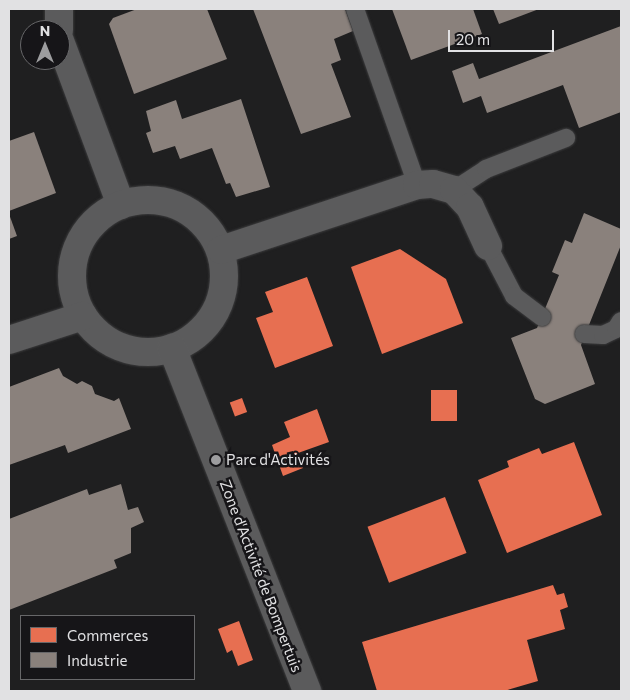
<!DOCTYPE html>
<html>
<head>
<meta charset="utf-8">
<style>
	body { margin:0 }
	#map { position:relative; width:630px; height:700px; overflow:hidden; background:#1f1f20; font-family:Commissioner,sans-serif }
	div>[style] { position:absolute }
	.shops>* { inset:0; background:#e76f51; transform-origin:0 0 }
	.industry>* { inset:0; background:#8a817c }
	.roads { filter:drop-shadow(0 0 1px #3c3c3d) drop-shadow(0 0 1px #3c3c3d) }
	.service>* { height:18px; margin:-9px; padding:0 9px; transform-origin:9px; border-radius:9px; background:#5b5b5c }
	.minor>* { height:28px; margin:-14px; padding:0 14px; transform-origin:14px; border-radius:14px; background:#5b5b5c }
	.minor>.ring { margin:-14px; padding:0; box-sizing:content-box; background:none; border:28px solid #5b5b5c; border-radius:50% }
	.dots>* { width:14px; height:14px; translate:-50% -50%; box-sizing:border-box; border:2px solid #161518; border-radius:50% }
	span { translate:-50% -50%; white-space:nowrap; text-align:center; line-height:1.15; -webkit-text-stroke:5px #161518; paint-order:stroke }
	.poi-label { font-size:15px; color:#e1e1e3 }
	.left { translate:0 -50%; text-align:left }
	.street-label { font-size:15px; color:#e1e1e3 }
	.frame { position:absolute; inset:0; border:10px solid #e1e1e3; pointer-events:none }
	.legend { position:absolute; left:20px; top:615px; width:175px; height:65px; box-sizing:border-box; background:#161518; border:1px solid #676769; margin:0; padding:6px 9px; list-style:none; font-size:15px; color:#e1e1e3 }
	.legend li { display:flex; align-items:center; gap:10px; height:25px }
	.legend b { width:25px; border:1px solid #676769 }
	.north { position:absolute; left:20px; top:20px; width:50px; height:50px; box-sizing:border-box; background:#161518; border:1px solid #676769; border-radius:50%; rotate:0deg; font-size:14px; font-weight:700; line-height:20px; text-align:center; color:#e1e1e3 }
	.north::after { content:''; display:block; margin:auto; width:18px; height:22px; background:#9d9d9f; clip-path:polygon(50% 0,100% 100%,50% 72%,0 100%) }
	.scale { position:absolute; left:448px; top:30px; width:106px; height:22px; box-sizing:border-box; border:2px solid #e1e1e3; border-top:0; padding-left:6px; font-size:15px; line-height:18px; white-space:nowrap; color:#e1e1e3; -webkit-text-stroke:4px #161518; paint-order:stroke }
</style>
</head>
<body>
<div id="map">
	<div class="shops">
		<i style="clip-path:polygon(400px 249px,446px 279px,463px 323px,382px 354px,351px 267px)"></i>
		<i style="clip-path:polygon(307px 277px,333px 346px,275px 368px,256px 318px,273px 312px,265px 292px)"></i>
		<i style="left:431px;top:390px;width:26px;height:31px"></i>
		<i style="left:242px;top:398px;width:15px;height:13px;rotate:70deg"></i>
		<i style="clip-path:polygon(317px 409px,329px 442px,298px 453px,303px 468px,283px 476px,272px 445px,290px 437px,284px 422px)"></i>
		<i style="clip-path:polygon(574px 442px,602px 515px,507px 553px,478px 480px,509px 467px,507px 461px,539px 448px,542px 454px)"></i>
		<i style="left:445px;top:497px;width:60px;height:83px;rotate:69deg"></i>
		<i style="clip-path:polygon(553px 585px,557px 595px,564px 593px,568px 607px,560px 610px,565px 629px,527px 640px,538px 681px,504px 691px,377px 691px,362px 642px)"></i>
		<i style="clip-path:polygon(239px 621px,253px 660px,238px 666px,232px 650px,227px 653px,218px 629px)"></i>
	</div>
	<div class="industry">
		<i style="clip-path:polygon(137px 9px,207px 9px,227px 59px,134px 94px,109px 24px,113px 18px)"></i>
		<i style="clip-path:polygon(253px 9px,345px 9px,353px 31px,334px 39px,341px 60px,331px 64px,351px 117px,301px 134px)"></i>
		<i style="clip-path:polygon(392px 9px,473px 9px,482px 34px,411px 60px)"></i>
		<i style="clip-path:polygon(493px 9px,539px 9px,499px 24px)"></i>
		<i style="clip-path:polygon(621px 26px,621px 112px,579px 128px,563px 85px,487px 113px,481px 96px,463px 103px,452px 71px,473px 63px,479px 79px)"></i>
		<i style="clip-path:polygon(241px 99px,270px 187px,236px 197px,230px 183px,226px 184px,212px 148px,180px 159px,175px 146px,153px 153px,146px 133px,151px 131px,146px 111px,176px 100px,182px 119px)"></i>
		<i style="clip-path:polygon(34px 132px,56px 193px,9px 211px,9px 141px)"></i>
		<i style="clip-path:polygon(584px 213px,621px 229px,621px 245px,581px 345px,595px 384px,545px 404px,535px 399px,511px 338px,537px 328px,559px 275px,552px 272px,565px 240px,572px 243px)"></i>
		<i style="clip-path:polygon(9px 214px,17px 236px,9px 239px)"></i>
		<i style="clip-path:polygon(59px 368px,63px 376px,77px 384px,82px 381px,92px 386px,95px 394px,114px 401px,119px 398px,131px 429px,68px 453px,65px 445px,9px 465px,9px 387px)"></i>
		<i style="clip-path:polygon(121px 484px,128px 510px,138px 507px,144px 522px,131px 528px,131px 553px,114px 560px,117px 568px,9px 610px,9px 519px,87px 489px,89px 495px)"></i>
	</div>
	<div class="roads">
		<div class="service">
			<i style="left:355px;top:9px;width:187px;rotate:70.6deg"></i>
			<i style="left:454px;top:190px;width:38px;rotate:-33deg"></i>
			<i style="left:486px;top:169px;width:86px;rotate:-21.2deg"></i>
			<i style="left:488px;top:246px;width:56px;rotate:62.5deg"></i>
			<i style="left:514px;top:296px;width:35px;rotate:37deg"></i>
			<i style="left:584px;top:334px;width:19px;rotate:3deg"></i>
			<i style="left:603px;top:335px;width:14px;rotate:-25deg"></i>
			<i style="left:616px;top:329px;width:9px;rotate:-58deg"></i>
		</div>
		<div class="minor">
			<i style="left:59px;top:9px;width:21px;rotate:90deg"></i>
			<i style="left:60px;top:41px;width:175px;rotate:69.6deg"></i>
			<i class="ring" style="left:72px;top:200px;width:124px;height:124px"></i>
			<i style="left:221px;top:250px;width:206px;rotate:-18.3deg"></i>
			<i style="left:417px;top:185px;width:16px;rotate:-4deg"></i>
			<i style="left:433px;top:184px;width:22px;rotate:16deg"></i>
			<i style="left:454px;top:190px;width:23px;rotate:47deg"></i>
			<i style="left:470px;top:207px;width:43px;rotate:65.2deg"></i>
			<i style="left:9px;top:340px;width:78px;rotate:-18deg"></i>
			<i style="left:172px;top:348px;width:369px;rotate:68.5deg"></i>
		</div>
	</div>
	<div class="dots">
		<i style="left:216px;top:460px;background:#9d9d9f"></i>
	</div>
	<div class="poi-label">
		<span class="left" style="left:226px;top:460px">Parc d'Activités</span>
	</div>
	<div class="street-label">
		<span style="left:261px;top:576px;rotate:69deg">Zone d'Activité de Bompertuis</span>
	</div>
	<div class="frame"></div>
	<ul class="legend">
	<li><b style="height:14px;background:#e76f51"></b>Commerces</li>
	<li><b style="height:14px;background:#8a817c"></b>Industrie</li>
	</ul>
	<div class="north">N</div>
	<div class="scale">20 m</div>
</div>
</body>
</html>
